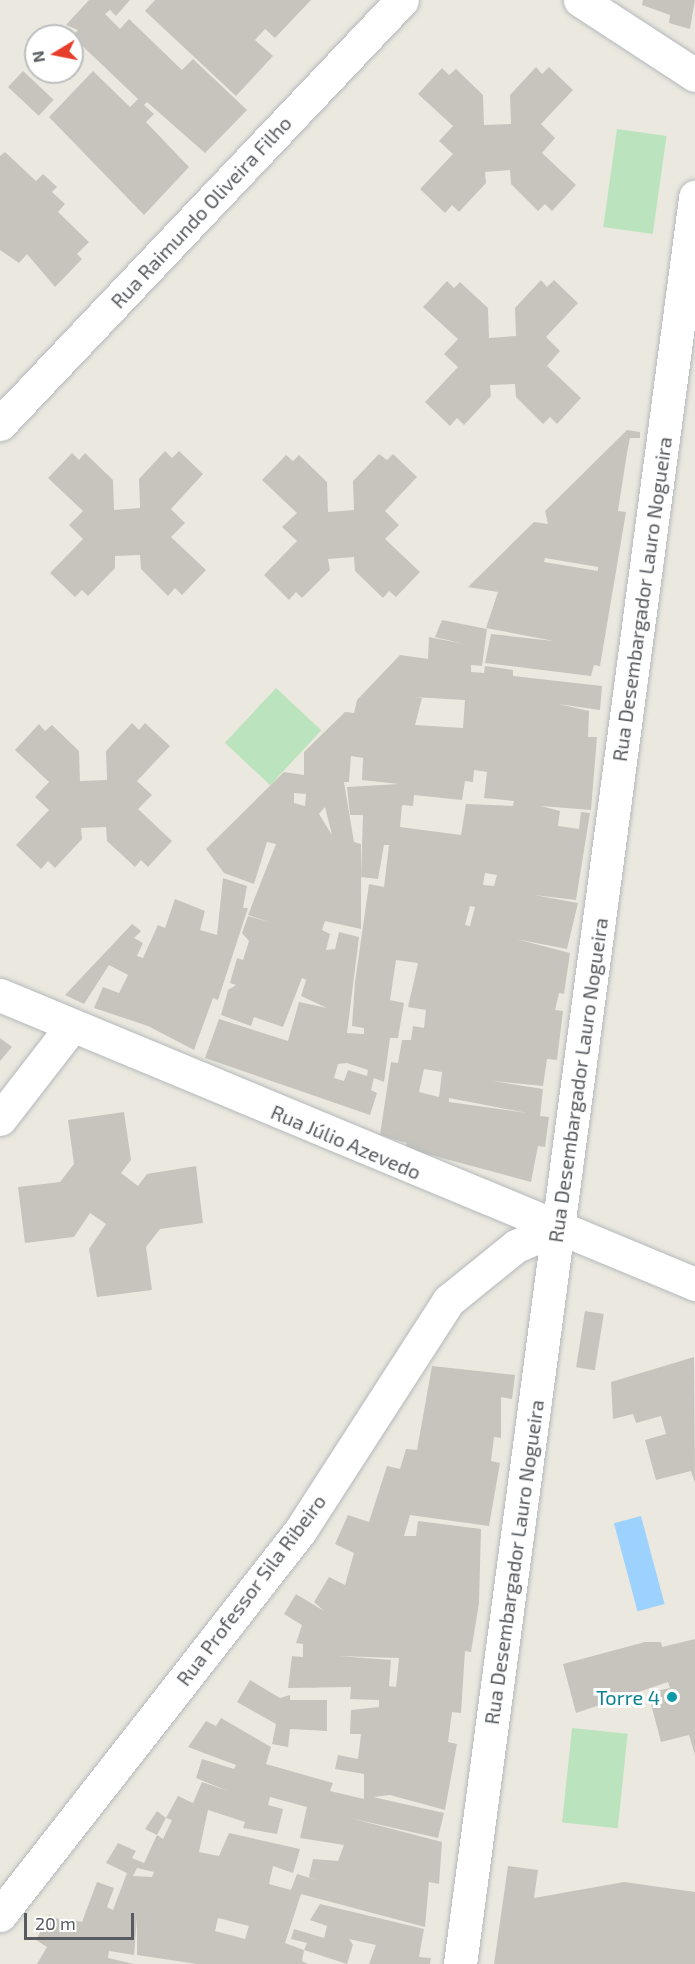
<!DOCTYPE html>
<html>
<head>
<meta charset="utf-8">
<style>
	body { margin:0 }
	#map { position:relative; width:695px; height:1964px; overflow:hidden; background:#ebe9df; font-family:"Exo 2",sans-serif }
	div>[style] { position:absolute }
	.green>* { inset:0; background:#bbe3bd; transform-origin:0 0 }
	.water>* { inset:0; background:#9dd1fe; transform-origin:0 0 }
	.building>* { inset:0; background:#c6c4bd; transform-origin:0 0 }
	.roads { filter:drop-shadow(0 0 2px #b5b8bc) drop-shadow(0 0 2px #b5b8bc) }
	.minor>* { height:33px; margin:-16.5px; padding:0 16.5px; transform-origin:16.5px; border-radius:16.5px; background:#fff }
	.dots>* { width:16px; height:16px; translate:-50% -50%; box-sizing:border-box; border:3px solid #fff; border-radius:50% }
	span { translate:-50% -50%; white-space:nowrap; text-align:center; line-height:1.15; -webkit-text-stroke:6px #fff; paint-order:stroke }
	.street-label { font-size:20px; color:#585c60 }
	.culture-label { font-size:20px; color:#0d838f }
	.right { translate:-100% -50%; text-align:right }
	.north { position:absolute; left:24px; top:24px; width:60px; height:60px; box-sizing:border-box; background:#fff; border:2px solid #bcbebf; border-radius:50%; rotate:260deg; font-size:16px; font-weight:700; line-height:24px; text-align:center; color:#585c60 }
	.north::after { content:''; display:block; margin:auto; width:21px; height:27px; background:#e63e2b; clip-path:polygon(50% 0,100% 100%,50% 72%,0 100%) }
	.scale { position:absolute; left:24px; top:1913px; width:110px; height:27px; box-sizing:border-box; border:3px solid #585c60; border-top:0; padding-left:8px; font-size:18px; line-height:21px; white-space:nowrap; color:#585c60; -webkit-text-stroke:4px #fff; paint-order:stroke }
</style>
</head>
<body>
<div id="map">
	<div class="green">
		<i style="left:617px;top:129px;width:50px;height:99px;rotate:8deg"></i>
		<i style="left:276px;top:688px;width:62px;height:75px;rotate:43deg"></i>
		<i style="left:572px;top:1728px;width:56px;height:95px;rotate:6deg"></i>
	</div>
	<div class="water">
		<i style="left:641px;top:1516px;width:91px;height:28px;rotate:75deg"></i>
	</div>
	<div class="building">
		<i style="clip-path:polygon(89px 0,130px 0,116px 16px,110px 10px,105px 14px,120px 29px,129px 19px,182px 70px,193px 59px,247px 110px,205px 153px,147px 102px,144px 105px,154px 114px,146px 122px,189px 167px,144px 215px,49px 117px,93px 71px,130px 107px,138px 99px,72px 36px,78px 30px,66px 25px)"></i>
		<i style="clip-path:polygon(155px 0,311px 0,275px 38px,265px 29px,255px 40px,273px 56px,236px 96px,145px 11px)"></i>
		<i style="clip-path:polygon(643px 0,695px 0,690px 29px,669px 23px,670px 15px,642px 5px)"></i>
		<i style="clip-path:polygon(536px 67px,542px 74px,549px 67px,573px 90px,541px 124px,555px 138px,542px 153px,576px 185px,552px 211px,545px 204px,538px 211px,511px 184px,510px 170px,485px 172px,486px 183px,459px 212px,452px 205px,445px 213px,420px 189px,453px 154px,439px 141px,453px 126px,418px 94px,442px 68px,449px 75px,456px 69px,483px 95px,484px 125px,511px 124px,510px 95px)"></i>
		<i style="left:23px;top:71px;width:42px;height:22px;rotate:43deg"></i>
		<i style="clip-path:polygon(5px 152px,36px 181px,43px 174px,57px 187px,52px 192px,65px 204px,58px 212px,89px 242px,77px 254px,82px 259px,55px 287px,27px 254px,19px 263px,0 250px,0 156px)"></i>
		<i style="clip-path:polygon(541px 280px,547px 287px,554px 280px,578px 303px,546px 337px,560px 351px,547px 366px,581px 398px,557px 424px,550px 417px,543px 424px,516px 397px,515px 384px,490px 385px,491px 396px,464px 425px,457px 418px,450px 426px,425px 402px,458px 367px,444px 354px,458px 339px,423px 307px,447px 281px,454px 288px,460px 282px,488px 308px,489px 338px,516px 336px,515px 308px)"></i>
		<i style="clip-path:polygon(evenodd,627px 430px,640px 432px,640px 438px,630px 438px,627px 453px,618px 511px,626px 512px,600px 666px,594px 665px,591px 676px,485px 663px,491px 634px,554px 641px,486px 628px,498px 592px,468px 587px,534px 522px,548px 524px,545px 511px,627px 430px,545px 558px,598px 567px,598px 571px,544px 562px,545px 558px)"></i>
		<i style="clip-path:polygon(165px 451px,172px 458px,179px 451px,203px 474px,171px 509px,185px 523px,171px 537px,206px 570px,182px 595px,175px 588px,168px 596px,141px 569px,140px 555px,115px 556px,115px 568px,88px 596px,82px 590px,75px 597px,50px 573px,83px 539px,69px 525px,83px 511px,48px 478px,72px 453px,79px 460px,85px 453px,113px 480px,114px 510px,140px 508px,139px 479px)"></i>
		<i style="clip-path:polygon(379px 454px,387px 460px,393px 454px,417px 477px,385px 511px,399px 525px,385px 539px,420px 572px,396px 597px,389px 591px,383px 598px,355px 571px,354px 557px,328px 559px,330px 570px,302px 598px,296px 592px,289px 600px,264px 575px,297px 541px,282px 527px,297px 513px,262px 480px,286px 455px,293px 461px,299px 455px,327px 482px,328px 512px,354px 510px,353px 481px)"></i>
		<i style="clip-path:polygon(evenodd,442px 620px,487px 629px,482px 666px,471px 665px,471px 672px,484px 673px,485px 666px,513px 670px,513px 676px,602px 686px,600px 710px,558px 704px,589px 711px,588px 737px,597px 737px,591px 810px,541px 806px,560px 811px,558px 826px,579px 829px,581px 812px,590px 813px,576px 900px,534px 895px,578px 903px,567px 949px,516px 939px,570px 953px,564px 994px,559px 993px,555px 1010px,563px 1011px,557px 1060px,547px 1059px,543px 1086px,492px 1081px,543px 1089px,540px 1116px,549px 1117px,545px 1147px,538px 1146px,531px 1182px,405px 1148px,407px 1143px,380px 1135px,391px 1062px,398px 1063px,402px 1040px,411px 1040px,413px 1026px,424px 1028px,426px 1010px,408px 1007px,418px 963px,396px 960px,390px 1000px,404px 1003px,398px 1038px,390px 1038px,384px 1082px,374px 1078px,371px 1090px,377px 1093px,370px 1115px,205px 1058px,219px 1019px,288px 1041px,299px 1002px,327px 1008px,301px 996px,306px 980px,302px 978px,283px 1027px,254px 1017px,251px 1026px,221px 1015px,228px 990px,236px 985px,230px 983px,237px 958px,243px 960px,249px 941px,242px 933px,248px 916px,272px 923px,248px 915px,276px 844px,267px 842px,254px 884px,224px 873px,206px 849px,284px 772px,304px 775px,304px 752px,345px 712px,354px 713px,357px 700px,400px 655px,428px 659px,429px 637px,464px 644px,435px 637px,442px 620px,414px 697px,465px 700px,463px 728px,415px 725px,422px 698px,414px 697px,442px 620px,351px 756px,363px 758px,362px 780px,399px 784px,347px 787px,350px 815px,363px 815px,361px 877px,378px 879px,384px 845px,389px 845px,384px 887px,369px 884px,355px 982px,352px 1026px,364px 1028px,364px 1034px,347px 1033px,359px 937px,339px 932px,335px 949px,326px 950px,330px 934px,322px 930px,325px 921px,361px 929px,361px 844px,354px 842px,344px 782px,349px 782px,351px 756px,442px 620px,474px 770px,487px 772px,484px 798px,514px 801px,513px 806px,466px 804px,461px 835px,400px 827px,402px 805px,413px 806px,414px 795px,462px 800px,465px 781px,473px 782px,474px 770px,442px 620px,294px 793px,306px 794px,305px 806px,294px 803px,294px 793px,442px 620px,325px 807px,332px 835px,319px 814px,325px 807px,442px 620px,485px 873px,497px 875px,494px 886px,483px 885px,485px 873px,442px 620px,470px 906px,475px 907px,470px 926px,465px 925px,470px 906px,442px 620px,347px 1063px,368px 1070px,367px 1076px,348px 1070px,344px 1081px,334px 1078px,338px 1064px,347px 1063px,442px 620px,424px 1069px,442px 1072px,439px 1097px,419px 1092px,424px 1069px,442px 620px,449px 1098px,527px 1113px,449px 1102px,449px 1098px)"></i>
		<i style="clip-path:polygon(132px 723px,139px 730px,145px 723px,170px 746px,137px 781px,152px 795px,138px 809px,172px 841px,148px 867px,141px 860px,135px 867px,107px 841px,106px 827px,81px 828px,82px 839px,55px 868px,48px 861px,41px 869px,16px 845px,49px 810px,35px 797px,49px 782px,15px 750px,39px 724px,45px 731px,52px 725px,79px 751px,80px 781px,107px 780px,106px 751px)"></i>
		<i style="clip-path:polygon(223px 878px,247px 886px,243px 908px,248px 908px,218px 1000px,213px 998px,194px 1050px,148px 1026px,94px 1008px,103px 987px,119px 993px,128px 975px,109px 965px,84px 1004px,65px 995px,132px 924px,141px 931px,134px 938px,143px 943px,137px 956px,143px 958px,158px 925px,165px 928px,175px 899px,205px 911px,200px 930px,217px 935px)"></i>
		<i style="clip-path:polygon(0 1038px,12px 1047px,0 1061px)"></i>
		<i style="clip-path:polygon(124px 1112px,131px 1160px,121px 1173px,138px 1186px,147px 1174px,196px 1166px,203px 1223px,160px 1229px,146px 1247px,152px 1290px,97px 1297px,89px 1249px,106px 1224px,90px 1213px,74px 1237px,25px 1243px,18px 1187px,60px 1182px,74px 1164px,68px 1120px)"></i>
		<i style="left:585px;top:1311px;width:19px;height:57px;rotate:9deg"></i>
		<i style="clip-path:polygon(694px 1357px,695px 1483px,691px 1471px,656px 1480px,645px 1440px,666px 1434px,661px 1416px,636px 1423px,633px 1414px,613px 1419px,611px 1382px)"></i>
		<i style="clip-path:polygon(evenodd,432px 1366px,515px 1375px,512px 1399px,501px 1397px,501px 1438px,494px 1437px,491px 1461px,500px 1463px,489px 1526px,410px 1515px,404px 1536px,416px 1536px,418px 1521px,481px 1529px,479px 1603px,471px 1652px,465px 1651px,461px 1713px,452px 1712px,448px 1742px,457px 1744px,445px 1810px,390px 1795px,373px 1797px,444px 1813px,438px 1838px,350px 1818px,442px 1842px,439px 1884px,429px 1882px,425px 1927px,301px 1894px,285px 1943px,304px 1950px,307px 1943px,291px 1939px,294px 1929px,324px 1938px,327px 1926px,310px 1920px,320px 1904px,424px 1929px,419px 1957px,431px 1958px,430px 1964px,369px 1964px,376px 1945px,349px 1939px,353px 1945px,347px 1964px,304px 1950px,302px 1961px,308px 1964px,197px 1964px,137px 1955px,137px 1918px,134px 1955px,109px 1951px,108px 1958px,134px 1964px,37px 1964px,47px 1947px,36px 1940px,49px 1915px,72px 1925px,73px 1920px,82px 1922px,97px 1882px,114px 1888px,107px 1907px,113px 1910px,127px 1873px,106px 1863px,118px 1843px,136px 1851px,132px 1858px,144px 1863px,157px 1835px,145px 1829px,157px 1811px,166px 1818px,178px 1796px,193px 1803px,202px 1782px,228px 1791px,196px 1778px,202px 1759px,234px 1769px,236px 1765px,188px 1747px,206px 1721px,216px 1726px,221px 1718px,271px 1747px,266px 1764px,333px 1783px,330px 1791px,364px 1799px,364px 1774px,335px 1769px,338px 1755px,358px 1759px,361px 1734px,350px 1734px,351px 1710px,379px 1707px,379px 1700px,350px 1699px,351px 1687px,288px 1688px,292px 1656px,323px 1659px,303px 1657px,303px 1644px,296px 1643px,302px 1625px,284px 1614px,296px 1594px,324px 1611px,314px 1602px,329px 1577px,345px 1585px,354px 1553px,335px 1544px,348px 1515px,369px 1522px,387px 1466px,400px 1469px,406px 1449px,417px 1450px,432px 1366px,338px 1656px,399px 1658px,396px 1687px,389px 1686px,391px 1660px,338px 1656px,432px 1366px,270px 1797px,307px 1807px,300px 1838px,344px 1845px,338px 1861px,313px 1859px,309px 1877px,317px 1880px,297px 1874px,291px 1890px,269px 1884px,273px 1866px,293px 1873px,300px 1849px,229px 1833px,219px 1856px,199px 1852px,208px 1810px,245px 1822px,243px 1828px,277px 1834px,283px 1809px,268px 1805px,270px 1797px,432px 1366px,166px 1818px,172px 1820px,163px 1839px,157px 1835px,166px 1818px,432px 1366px,137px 1868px,154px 1872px,152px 1877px,133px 1876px,137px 1868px,432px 1366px,218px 1918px,249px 1926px,245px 1939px,215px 1931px,218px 1918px)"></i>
		<i style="clip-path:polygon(695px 1639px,695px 1755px,689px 1735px,661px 1742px,648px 1693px,670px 1688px,668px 1682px,576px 1713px,563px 1664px,645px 1642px,661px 1642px,662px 1647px)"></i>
		<i style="clip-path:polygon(250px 1680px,280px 1698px,290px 1695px,290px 1700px,327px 1700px,327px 1731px,290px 1729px,288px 1747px,272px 1744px,276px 1724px,237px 1702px)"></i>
		<i style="clip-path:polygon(508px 1866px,538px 1870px,534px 1898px,624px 1882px,695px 1892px,695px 1964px,494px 1964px)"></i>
	</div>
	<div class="roads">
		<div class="minor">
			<i style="left:580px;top:0;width:137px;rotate:33.1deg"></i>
			<i style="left:0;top:424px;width:584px;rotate:-46.53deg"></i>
			<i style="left:0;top:995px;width:753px;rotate:22.58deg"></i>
			<i style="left:0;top:1119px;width:118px;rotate:-52.3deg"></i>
			<i style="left:0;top:1915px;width:487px;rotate:-52deg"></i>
			<i style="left:300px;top:1531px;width:274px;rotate:-57.2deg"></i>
			<i style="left:448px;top:1301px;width:87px;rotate:-39deg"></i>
			<i style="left:516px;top:1246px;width:46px;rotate:-23.2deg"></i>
			<i style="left:460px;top:1964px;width:1783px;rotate:-82.42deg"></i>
		</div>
	</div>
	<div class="dots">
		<i style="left:672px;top:1697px;background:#0f9aa8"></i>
	</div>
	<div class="street-label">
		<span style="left:201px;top:212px;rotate:-47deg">Rua Raimundo Oliveira Filho</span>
		<span style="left:642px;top:599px;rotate:-82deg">Rua Desembargador Lauro Nogueira</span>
		<span style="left:578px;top:1080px;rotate:-82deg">Rua Desembargador Lauro Nogueira</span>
		<span style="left:346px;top:1142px;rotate:23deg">Rua Júlio Azevedo</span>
		<span style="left:514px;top:1562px;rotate:-82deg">Rua Desembargador Lauro Nogueira</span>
		<span style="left:251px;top:1590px;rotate:-53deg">Rua Professor Sila Ribeiro</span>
	</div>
	<div class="culture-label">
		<span class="right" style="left:660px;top:1697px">Torre 4</span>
	</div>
	<div class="north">N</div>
	<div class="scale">20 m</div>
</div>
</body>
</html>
